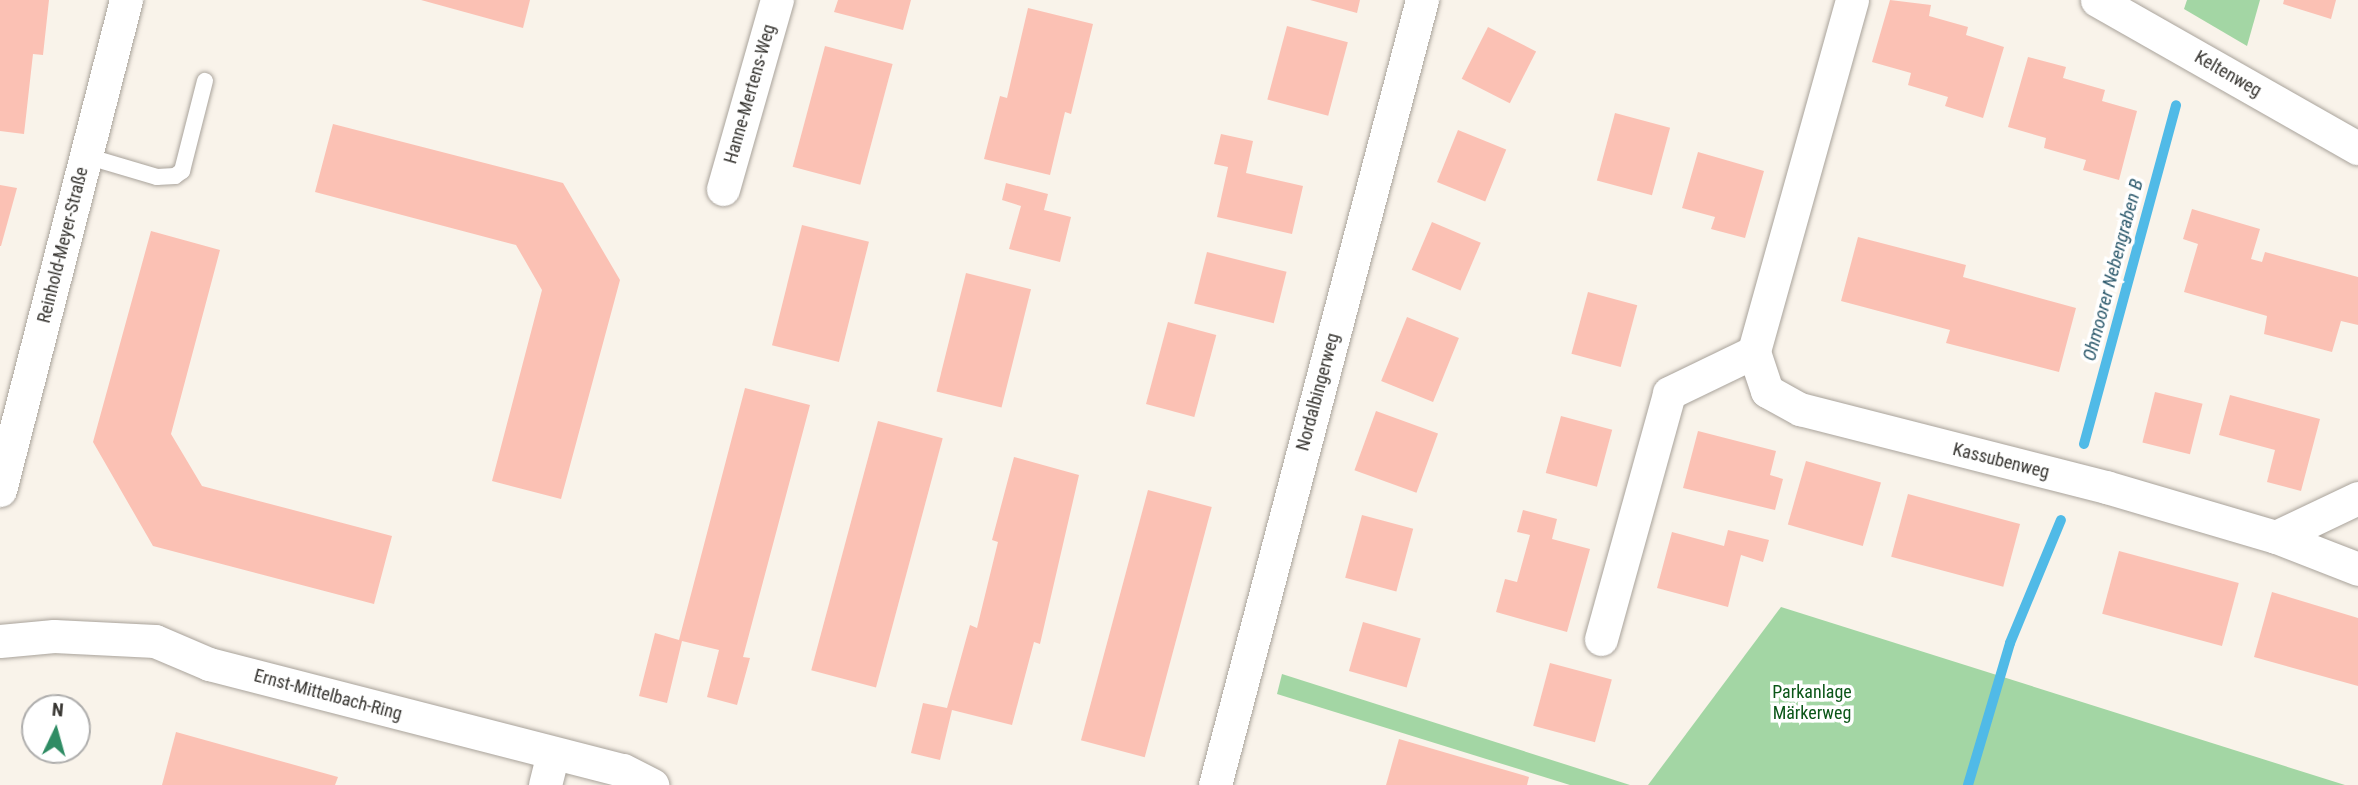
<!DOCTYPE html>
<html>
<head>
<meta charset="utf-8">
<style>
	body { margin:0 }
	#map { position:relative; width:2358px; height:785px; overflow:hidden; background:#f9f3ea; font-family:"Roboto Condensed",sans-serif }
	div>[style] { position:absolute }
	.green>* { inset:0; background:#a3d6a4 }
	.stream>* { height:10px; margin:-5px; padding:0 5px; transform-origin:5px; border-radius:5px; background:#50bae7 }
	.building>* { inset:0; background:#fbc1b4; transform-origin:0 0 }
	.roads { filter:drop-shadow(0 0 2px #a9a39b) drop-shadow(0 0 2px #a9a39b) }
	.service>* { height:16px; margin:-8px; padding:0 8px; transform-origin:8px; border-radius:8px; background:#fff }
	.minor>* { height:33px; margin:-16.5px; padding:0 16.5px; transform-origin:16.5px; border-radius:16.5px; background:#fff }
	span { translate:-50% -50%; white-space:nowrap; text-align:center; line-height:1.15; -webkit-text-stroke:7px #fff; paint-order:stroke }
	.street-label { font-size:18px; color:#373531 }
	.park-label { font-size:18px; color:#0b5618 }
	.water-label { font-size:19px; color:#2c596c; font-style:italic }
	.north { position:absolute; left:21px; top:694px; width:70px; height:70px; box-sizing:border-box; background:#fff; border:2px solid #afaead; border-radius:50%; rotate:5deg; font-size:19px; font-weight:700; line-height:28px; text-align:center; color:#373531 }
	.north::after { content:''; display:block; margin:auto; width:24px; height:32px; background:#2f8c64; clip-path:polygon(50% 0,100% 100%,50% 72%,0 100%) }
</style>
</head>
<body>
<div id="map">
	<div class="green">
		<i style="clip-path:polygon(2187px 0,2260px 0,2247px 46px,2184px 9px)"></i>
		<i style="clip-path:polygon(1781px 607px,2345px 785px,1648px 785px)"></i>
		<i style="clip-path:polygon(1282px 674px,1630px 785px,1570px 785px,1277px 694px)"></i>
	</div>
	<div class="stream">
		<i style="left:2084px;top:444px;width:351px;rotate:-74.8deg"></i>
		<i style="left:1968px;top:785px;width:148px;rotate:-73.5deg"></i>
		<i style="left:2010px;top:643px;width:133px;rotate:-67.5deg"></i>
	</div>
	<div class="building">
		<i style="clip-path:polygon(0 0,49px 0,43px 55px,33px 54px,24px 134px,0 131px)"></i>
		<i style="clip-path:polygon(421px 0,530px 0,523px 28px)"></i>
		<i style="clip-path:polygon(838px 0,911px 0,903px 30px,834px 12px)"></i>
		<i style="clip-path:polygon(1310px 0,1360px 0,1357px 13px)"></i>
		<i style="clip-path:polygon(1890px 0,1931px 5px,1929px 16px,1968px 27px,1966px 35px,2004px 47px,1983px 118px,1945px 106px,1948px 97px,1908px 85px,1911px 73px,1872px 62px)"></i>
		<i style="clip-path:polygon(2284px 0,2336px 0,2331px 19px,2283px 4px)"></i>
		<i style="clip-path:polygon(1028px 8px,1093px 24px,1071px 114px,1065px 112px,1050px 175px,984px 159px,1000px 96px,1007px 98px)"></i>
		<i style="left:1287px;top:26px;width:63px;height:76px;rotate:15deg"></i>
		<i style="left:1488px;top:27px;width:54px;height:58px;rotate:27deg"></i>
		<i style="left:825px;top:46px;width:70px;height:125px;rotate:15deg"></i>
		<i style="clip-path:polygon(2028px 57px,2066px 67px,2063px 78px,2105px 90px,2102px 101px,2137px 111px,2119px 180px,2083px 170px,2086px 160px,2044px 148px,2046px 138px,2008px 127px)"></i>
		<i style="left:1615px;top:113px;width:57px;height:70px;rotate:15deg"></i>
		<i style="clip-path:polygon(333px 124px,563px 183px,620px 280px,561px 499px,492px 481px,542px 290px,516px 245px,315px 192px)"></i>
		<i style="left:1458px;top:130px;width:52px;height:56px;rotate:22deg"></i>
		<i style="clip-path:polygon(1221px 134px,1253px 141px,1246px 173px,1303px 186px,1292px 234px,1217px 217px,1228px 167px,1214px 164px)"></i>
		<i style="clip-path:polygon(1698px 152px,1764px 171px,1745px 238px,1711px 229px,1715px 217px,1682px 208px)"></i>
		<i style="clip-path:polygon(1006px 183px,1048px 194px,1044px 210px,1071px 217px,1060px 262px,1009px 249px,1021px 206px,1002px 200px)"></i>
		<i style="clip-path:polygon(0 185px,17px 188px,1px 246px,0 246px)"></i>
		<i style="clip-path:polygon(2192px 209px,2260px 229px,2251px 259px,2262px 262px,2265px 252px,2358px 277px,2358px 325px,2341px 321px,2332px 352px,2264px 334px,2267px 316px,2184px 292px,2198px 244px,2183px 239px)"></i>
		<i style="left:1432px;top:222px;width:53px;height:52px;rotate:23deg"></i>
		<i style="left:802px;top:225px;width:69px;height:124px;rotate:14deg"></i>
		<i style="clip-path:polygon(151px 231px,220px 250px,171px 434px,202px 486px,392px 536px,374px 604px,153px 546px,93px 442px)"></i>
		<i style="clip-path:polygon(1858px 237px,1966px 265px,1963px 277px,2076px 308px,2059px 372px,1946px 343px,1950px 330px,1841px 301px)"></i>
		<i style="left:1207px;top:252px;width:82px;height:53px;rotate:14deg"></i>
		<i style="left:966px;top:273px;width:67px;height:122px;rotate:14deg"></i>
		<i style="left:1588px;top:292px;width:51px;height:64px;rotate:15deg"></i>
		<i style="left:1407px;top:317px;width:56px;height:69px;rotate:22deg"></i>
		<i style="left:1168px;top:322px;width:50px;height:85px;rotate:15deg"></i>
		<i style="clip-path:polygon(745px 388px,810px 405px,743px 657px,750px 658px,737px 705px,707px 697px,719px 650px,682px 641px,667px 703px,639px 696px,655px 633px,679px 640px)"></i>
		<i style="left:2155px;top:392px;width:49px;height:52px;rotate:14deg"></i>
		<i style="clip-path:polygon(2230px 395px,2320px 419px,2301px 491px,2267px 482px,2275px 450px,2219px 435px)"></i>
		<i style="left:1376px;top:411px;width:66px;height:63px;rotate:20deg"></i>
		<i style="left:1561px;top:416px;width:53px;height:59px;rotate:15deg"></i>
		<i style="left:878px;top:421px;width:67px;height:258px;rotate:15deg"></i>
		<i style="clip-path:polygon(1698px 431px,1776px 451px,1770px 475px,1783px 479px,1775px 510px,1683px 488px)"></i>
		<i style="clip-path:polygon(1014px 457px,1079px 475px,1040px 644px,1034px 642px,1012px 725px,952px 710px,940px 760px,911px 753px,923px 703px,947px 708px,970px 625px,977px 628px,998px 542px,992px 540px)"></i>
		<i style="left:1806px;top:461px;width:78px;height:66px;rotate:16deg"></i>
		<i style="left:1148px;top:490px;width:66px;height:259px;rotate:15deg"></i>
		<i style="left:1908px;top:494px;width:116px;height:65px;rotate:15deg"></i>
		<i style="clip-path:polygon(1523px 510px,1557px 519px,1552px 539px,1590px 549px,1567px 632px,1496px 612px,1505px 579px,1517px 582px,1530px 535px,1517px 532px)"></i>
		<i style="left:1362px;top:515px;width:53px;height:65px;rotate:15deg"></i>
		<i style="clip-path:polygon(1728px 530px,1769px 540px,1763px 562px,1741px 555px,1728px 607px,1657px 588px,1672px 532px,1724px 546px)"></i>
		<i style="left:2119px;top:551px;width:124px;height:65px;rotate:15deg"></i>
		<i style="clip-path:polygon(2272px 592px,2358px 618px,2358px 686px,2254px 657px)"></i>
		<i style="left:1363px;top:622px;width:60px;height:51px;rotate:16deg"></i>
		<i style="left:1550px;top:663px;width:64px;height:65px;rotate:15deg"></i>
		<i style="clip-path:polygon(176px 732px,338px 777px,335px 785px,162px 785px)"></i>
		<i style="clip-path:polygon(1399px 739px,1529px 777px,1527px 785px,1386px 785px)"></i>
	</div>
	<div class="roads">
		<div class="service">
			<i style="left:86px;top:156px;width:74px;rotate:16.5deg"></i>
			<i style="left:157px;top:177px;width:18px;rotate:-3deg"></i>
			<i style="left:175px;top:176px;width:9px;rotate:-36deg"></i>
			<i style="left:182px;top:171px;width:93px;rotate:-75.7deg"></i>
		</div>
		<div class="minor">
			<i style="left:1852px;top:0;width:365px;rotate:105.6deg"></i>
			<i style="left:1754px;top:352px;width:41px;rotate:71.6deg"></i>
			<i style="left:1767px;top:391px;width:38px;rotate:29deg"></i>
			<i style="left:1800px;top:409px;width:316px;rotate:14.3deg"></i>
			<i style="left:2106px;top:487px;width:177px;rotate:16.4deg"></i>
			<i style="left:2276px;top:537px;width:88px;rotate:21.3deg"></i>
			<i style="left:2097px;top:0;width:300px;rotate:29.6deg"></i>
			<i style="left:723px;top:189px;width:197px;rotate:-74.1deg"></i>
			<i style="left:0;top:490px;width:506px;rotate:-75.58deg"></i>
			<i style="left:2276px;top:537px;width:91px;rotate:-25.4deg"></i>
			<i style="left:1601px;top:639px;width:255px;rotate:-74.5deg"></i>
			<i style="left:1669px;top:393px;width:94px;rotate:-25.8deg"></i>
			<i style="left:0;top:641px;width:54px;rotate:-5.3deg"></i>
			<i style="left:54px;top:636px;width:101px;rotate:2.8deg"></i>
			<i style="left:155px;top:641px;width:59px;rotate:23.1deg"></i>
			<i style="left:209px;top:664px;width:427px;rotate:14.4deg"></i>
			<i style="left:623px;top:770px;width:33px;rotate:27deg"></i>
			<i style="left:545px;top:785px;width:32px;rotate:-76deg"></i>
			<i style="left:1215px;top:785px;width:812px;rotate:-75.23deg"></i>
		</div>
	</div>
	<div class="street-label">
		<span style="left:2228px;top:74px;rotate:30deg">Keltenweg</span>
		<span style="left:750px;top:94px;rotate:-74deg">Hanne-Mertens-Weg</span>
		<span style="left:63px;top:245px;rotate:-76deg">Reinhold-Meyer-Straße</span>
		<span style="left:1318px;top:392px;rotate:-75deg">Nordalbingerweg</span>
		<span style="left:2001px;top:461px;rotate:14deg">Kassubenweg</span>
		<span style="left:328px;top:695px;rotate:15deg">Ernst-Mittelbach-Ring</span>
	</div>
	<div class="park-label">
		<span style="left:1812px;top:703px">Parkanlage<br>Märkerweg</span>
	</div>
	<div class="water-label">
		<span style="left:2113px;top:270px;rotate:-75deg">Ohmoorer Nebengraben B</span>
	</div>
	<div class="north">N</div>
</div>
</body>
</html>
